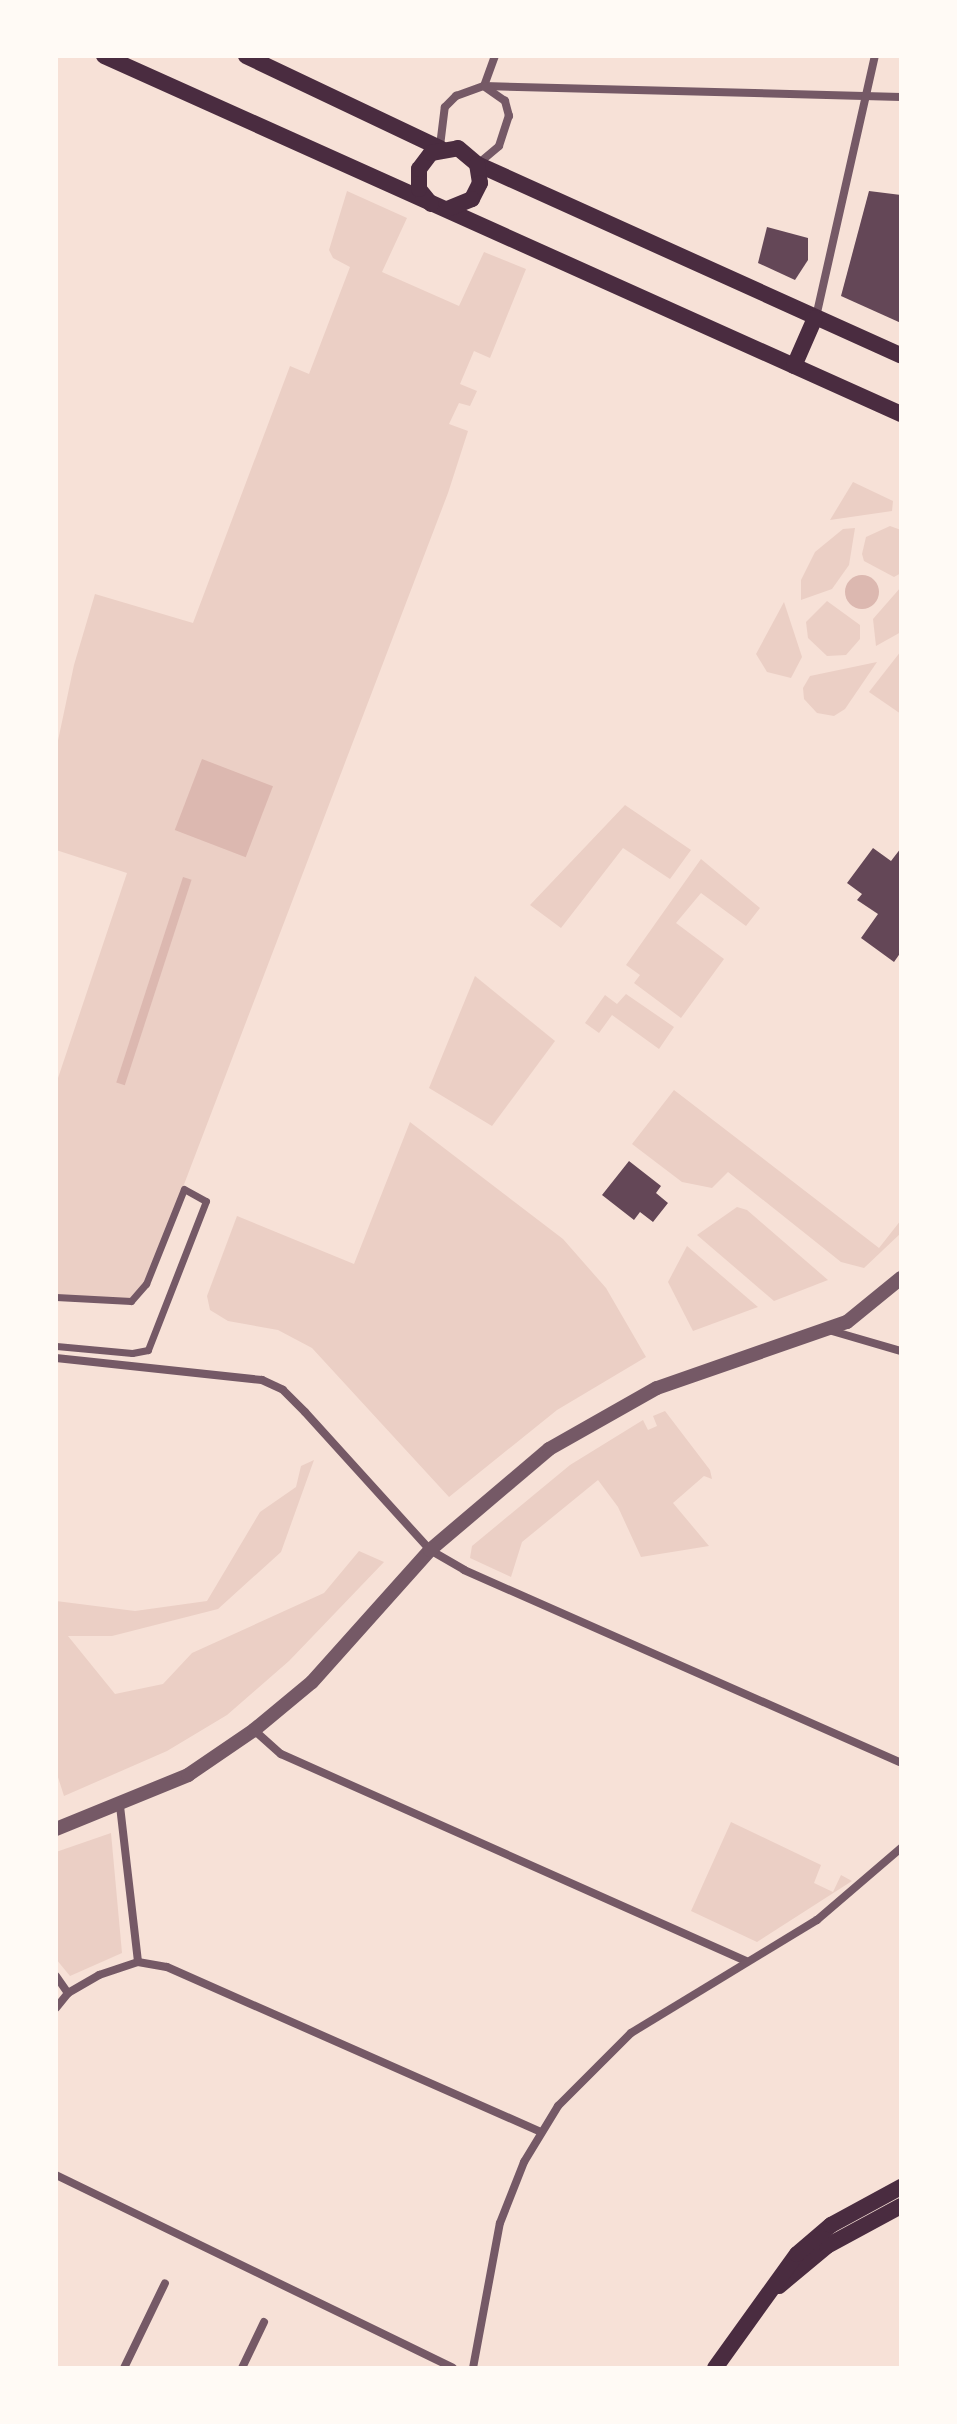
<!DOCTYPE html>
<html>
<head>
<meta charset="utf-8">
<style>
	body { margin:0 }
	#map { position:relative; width:957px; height:2424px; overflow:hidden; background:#f7e1d7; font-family:Poppins,sans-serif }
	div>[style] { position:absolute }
	.green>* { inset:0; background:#ebcfc5 }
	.water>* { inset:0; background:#dcb8b0; transform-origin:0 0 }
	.round { border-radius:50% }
	.building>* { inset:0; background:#644757 }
	.pedestrian>* { height:7px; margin:-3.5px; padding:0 3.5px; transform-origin:3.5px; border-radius:3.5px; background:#755966 }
	.minor>* { height:8px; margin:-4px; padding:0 4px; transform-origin:4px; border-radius:4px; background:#755966 }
	.tertiary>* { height:14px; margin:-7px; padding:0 7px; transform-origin:7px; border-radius:7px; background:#755966 }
	.secondary>* { height:16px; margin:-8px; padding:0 8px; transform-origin:8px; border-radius:8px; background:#4a2c40 }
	span { translate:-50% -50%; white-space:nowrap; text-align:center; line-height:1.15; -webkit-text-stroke:8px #fffaf5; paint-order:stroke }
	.frame { position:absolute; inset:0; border:58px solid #fffaf5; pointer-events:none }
</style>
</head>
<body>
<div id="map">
	<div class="green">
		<i style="clip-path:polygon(347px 191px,407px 218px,382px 272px,459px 306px,484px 252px,526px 269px,490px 358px,474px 351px,460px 384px,477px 391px,470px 406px,459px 403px,449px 424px,468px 431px,448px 493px,146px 1284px,131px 1301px,56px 1297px,56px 1084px,127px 873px,56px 850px,56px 750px,74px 665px,95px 594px,193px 623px,290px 366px,309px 374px,350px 267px,333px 258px,329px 250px)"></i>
		<i style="clip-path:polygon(853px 482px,893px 501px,892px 511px,830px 520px)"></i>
		<i style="clip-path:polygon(890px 526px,901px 530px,901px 573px,894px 577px,864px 561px,862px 554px,866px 537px)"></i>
		<i style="clip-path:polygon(855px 528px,849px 565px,832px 589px,801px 600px,801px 580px,815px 552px,843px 529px)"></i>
		<i style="clip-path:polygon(901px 587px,901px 632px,876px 646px,873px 619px)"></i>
		<i style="clip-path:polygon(827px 601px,860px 625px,860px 639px,846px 655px,827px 656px,808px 638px,806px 622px)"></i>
		<i style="clip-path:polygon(784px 602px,802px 657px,791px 678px,767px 672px,756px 654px)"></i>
		<i style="clip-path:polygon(901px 651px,901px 714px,869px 692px)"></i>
		<i style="clip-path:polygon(877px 662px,845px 709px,834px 716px,817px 713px,804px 699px,803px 688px,810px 676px)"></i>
		<i style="clip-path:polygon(625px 805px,691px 850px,670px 879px,623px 848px,561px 928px,530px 905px)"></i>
		<i style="clip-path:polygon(701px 859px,760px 908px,746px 926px,701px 893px,676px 923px,724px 959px,681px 1018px,634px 983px,640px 975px,626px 965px)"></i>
		<i style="clip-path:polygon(475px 976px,555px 1041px,492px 1126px,429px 1088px)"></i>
		<i style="clip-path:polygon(626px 994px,674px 1027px,659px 1049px,612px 1015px,599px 1033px,585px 1023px,605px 995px,617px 1004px)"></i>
		<i style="clip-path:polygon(674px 1090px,879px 1248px,901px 1220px,901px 1233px,864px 1268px,841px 1262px,728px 1172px,712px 1188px,682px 1182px,632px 1144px)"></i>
		<i style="clip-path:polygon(410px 1122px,563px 1239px,606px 1288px,646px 1357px,557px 1410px,449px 1497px,312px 1348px,278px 1330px,228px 1321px,210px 1310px,207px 1296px,237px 1216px,354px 1264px)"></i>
		<i style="clip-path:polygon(737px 1207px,747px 1210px,828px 1280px,774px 1301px,697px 1235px)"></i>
		<i style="clip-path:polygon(687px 1246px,758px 1307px,693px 1331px,668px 1282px)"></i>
		<i style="clip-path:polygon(665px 1411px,710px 1470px,712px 1479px,704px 1476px,673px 1503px,709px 1546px,641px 1557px,618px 1507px,598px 1480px,522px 1542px,511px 1577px,470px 1558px,472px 1546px,570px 1465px,643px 1420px,648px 1430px,657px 1426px,653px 1416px)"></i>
		<i style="clip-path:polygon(314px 1460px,281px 1552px,218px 1609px,112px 1636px,68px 1636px,115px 1694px,163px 1684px,192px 1653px,324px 1593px,359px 1551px,384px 1562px,289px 1661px,227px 1715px,167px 1751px,64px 1796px,56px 1771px,56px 1601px,135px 1611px,207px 1601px,260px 1512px,296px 1487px,301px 1466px)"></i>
		<i style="clip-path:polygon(731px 1822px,821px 1865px,814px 1883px,833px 1892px,841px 1875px,852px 1881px,757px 1942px,691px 1911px)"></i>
		<i style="clip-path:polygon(111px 1833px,122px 1953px,70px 1976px,56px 1959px,56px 1852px)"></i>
	</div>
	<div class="water">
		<i class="round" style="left:845px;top:575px;width:34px;height:34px"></i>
		<i style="left:202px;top:759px;width:76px;height:76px;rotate:21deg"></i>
		<i style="left:183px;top:877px;width:9px;height:216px;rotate:18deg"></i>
	</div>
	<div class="building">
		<i style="clip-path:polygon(869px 191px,901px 195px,901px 323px,841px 296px)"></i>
		<i style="clip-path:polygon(767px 227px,808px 238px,808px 260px,795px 280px,758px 263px)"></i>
		<i style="clip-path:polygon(873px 848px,891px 861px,901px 848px,901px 952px,894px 962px,861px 938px,878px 914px,857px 900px,862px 894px,847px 883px)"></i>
		<i style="clip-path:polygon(629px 1161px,661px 1186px,656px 1193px,668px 1203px,653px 1222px,640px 1212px,634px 1220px,602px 1195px)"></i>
	</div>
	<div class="pedestrian">
		<i style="left:56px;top:1297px;width:75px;rotate:3.1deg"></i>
		<i style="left:131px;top:1301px;width:23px;rotate:-49deg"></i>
		<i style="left:146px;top:1284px;width:102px;rotate:-68.2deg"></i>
		<i style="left:184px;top:1189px;width:25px;rotate:29deg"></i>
		<i style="left:206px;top:1201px;width:160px;rotate:111.3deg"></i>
		<i style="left:148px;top:1350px;width:16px;rotate:169deg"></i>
		<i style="left:132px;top:1353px;width:76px;rotate:-174.7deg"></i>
	</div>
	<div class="minor">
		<i style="left:484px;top:86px;width:32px;rotate:-70deg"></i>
		<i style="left:440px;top:146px;width:39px;rotate:-83deg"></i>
		<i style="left:445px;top:107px;width:16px;rotate:-45deg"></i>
		<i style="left:456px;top:96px;width:30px;rotate:-20deg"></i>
		<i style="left:484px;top:86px;width:417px;rotate:1.5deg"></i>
		<i style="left:479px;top:163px;width:26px;rotate:-40deg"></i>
		<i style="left:499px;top:146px;width:32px;rotate:-72deg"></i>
		<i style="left:509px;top:116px;width:16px;rotate:-105deg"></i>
		<i style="left:505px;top:101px;width:24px;rotate:-145deg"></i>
		<i style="left:816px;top:317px;width:268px;rotate:-77.3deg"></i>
		<i style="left:832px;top:1331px;width:72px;rotate:16.2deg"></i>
		<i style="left:56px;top:1358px;width:207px;rotate:6.1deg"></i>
		<i style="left:262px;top:1380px;width:23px;rotate:25deg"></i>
		<i style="left:283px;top:1390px;width:31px;rotate:45deg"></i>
		<i style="left:305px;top:1412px;width:186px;rotate:47.8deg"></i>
		<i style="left:430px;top:1550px;width:39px;rotate:30deg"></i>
		<i style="left:464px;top:1570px;width:478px;rotate:23.8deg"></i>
		<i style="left:254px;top:1730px;width:36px;rotate:42deg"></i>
		<i style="left:281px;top:1754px;width:509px;rotate:24deg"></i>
		<i style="left:120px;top:1806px;width:157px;rotate:83.4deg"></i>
		<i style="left:56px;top:1976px;width:21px;rotate:55deg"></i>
		<i style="left:56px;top:2008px;width:19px;rotate:-51deg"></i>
		<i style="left:68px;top:1993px;width:36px;rotate:-30deg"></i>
		<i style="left:99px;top:1975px;width:41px;rotate:-18.4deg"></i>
		<i style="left:138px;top:1962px;width:29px;rotate:10deg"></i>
		<i style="left:167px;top:1967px;width:409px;rotate:23.8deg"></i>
		<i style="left:56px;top:2175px;width:441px;rotate:25.9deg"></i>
		<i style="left:124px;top:2368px;width:94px;rotate:-64.2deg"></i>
		<i style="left:242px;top:2368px;width:51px;rotate:-64.4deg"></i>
		<i style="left:473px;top:2368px;width:147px;rotate:-79.5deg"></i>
		<i style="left:500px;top:2223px;width:66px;rotate:-68.5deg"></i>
		<i style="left:524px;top:2162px;width:66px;rotate:-58.7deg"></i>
		<i style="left:558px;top:2106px;width:103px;rotate:-45deg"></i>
		<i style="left:631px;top:2033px;width:218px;rotate:-31.3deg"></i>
		<i style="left:817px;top:1920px;width:111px;rotate:-40.6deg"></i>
	</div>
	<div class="tertiary">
		<i style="left:56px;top:1829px;width:143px;rotate:-22.2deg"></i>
		<i style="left:188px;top:1775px;width:80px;rotate:-34.3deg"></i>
		<i style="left:254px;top:1730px;width:75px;rotate:-39.6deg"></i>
		<i style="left:312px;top:1682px;width:177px;rotate:-48.2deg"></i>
		<i style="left:430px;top:1550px;width:156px;rotate:-40.3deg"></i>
		<i style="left:549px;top:1449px;width:124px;rotate:-29.5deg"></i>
		<i style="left:657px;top:1388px;width:201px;rotate:-19.2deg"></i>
		<i style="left:847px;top:1322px;width:70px;rotate:-39.2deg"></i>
	</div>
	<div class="secondary">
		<i style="left:104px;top:56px;width:874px;rotate:24.19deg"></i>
		<i style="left:246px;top:56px;width:215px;rotate:25.4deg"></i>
		<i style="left:477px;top:164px;width:465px;rotate:24.3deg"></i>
		<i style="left:431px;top:204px;width:19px;rotate:-129deg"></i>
		<i style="left:419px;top:189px;width:20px;rotate:-90deg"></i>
		<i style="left:419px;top:169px;width:20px;rotate:-53deg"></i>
		<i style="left:431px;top:153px;width:27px;rotate:-10deg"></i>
		<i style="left:458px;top:148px;width:25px;rotate:40deg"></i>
		<i style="left:477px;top:164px;width:19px;rotate:81deg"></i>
		<i style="left:480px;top:183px;width:18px;rotate:117deg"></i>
		<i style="left:472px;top:199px;width:27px;rotate:158deg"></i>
		<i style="left:794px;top:366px;width:52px;rotate:-66.4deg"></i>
		<i style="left:779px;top:2286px;width:62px;rotate:-39.8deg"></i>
		<i style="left:827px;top:2246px;width:84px;rotate:-28.4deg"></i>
		<i style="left:715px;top:2368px;width:140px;rotate:-54.3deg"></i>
		<i style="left:797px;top:2254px;width:45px;rotate:-40.5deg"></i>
		<i style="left:831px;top:2225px;width:80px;rotate:-28.5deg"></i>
	</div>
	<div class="frame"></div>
</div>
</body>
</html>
